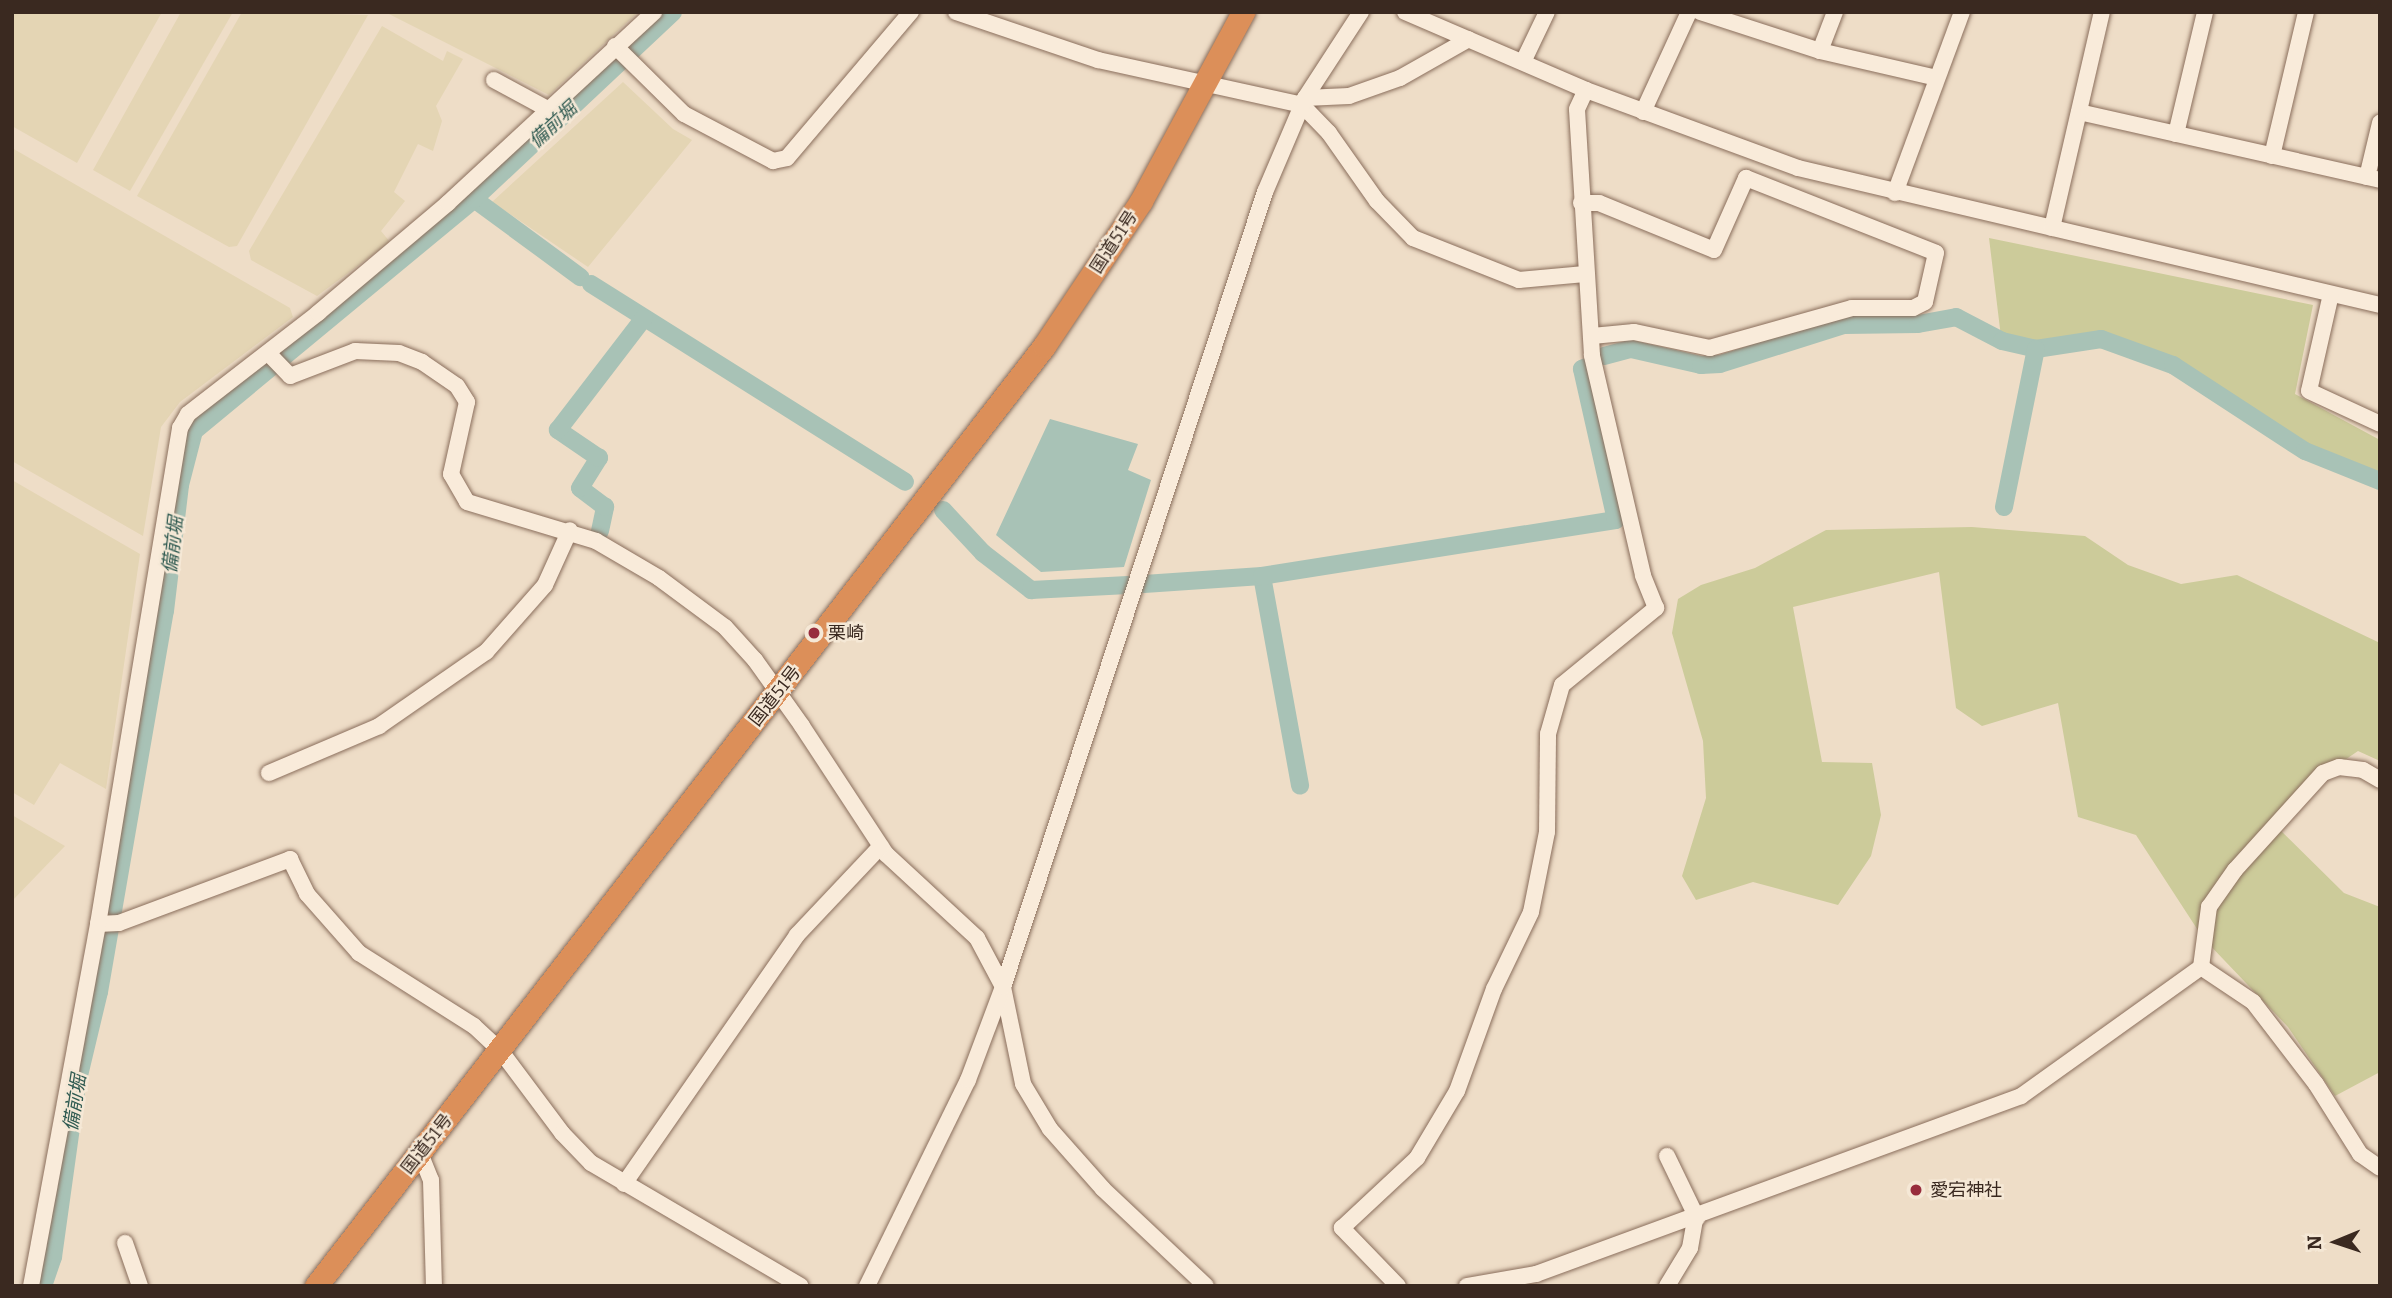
<!DOCTYPE html>
<html>
<head>
<meta charset="utf-8">
<style>
	body { margin:0 }
	#map { position:relative; width:2392px; height:1298px; overflow:hidden; background:#eeddc7; font-family:Bitter,"Noto Sans JP",serif }
	div>[style] { position:absolute }
	.farmland>* { inset:0; background:#e4d5b4 }
	.green>* { inset:0; background:#cccb9a }
	.water>* { inset:0; background:#a8c2b6 }
	.canal>* { height:18px; margin:-9px; padding:0 9px; transform-origin:9px; border-radius:9px; background:#a8c2b6 }
	.roads { filter:drop-shadow(0 0 2px #8a6e5c) drop-shadow(0 0 2px #8a6e5c) }
	.minor>* { height:16px; margin:-8px; padding:0 8px; transform-origin:8px; border-radius:8px; background:#f9ebda }
	.highway>* { height:23px; margin:-11.5px; padding:0 11.5px; transform-origin:11.5px; border-radius:11.5px; background:#dc8f59 }
	.dots>* { width:19px; height:19px; translate:-50% -50%; box-sizing:border-box; border:4px solid #f5e8d6; border-radius:50% }
	span { translate:-50% -50%; white-space:nowrap; text-align:center; line-height:1.15; -webkit-text-stroke:5px #f5e8d6; paint-order:stroke }
	.street-label { font-size:18px; color:#3a2920 }
	.poi-label { font-size:18px; color:#3a2920 }
	.left { translate:0 -50%; text-align:left }
	.water-label { font-size:19px; color:#2f5a51; font-style:italic }
	.frame { position:absolute; inset:0; border:14px solid #3a2920; pointer-events:none }
	.north { position:absolute; left:2301px; top:1207px; width:70px; height:70px; -webkit-text-stroke:5px #f5e8d6; paint-order:stroke; rotate:268deg; font-size:19px; font-weight:700; line-height:28px; text-align:center; color:#3a2920 }
	.north::after { content:''; display:block; margin:auto; width:24px; height:32px; background:#3a2920; clip-path:polygon(50% 0,100% 100%,50% 72%,0 100%) }
</style>
</head>
<body>
<div id="map">
	<div class="farmland">
		<i style="clip-path:polygon(12px 12px,162px 12px,77px 163px,12px 126px)"></i>
		<i style="clip-path:polygon(181px 12px,233px 12px,130px 191px,93px 170px)"></i>
		<i style="clip-path:polygon(242px 12px,368px 15px,237px 246px,229px 247px,137px 196px)"></i>
		<i style="clip-path:polygon(638px 12px,549px 95px,387px 13px,387px 12px)"></i>
		<i style="clip-path:polygon(382px 26px,443px 61px,447px 51px,463px 59px,436px 106px,442px 121px,433px 151px,418px 144px,394px 192px,405px 201px,381px 231px,390px 242px,317px 296px,251px 260px,249px 251px)"></i>
		<i style="clip-path:polygon(623px 82px,673px 129px,692px 140px,588px 267px,492px 202px)"></i>
		<i style="clip-path:polygon(12px 148px,290px 308px,293px 317px,180px 402px,161px 427px,143px 536px,12px 461px)"></i>
		<i style="clip-path:polygon(12px 480px,140px 554px,106px 789px,60px 763px,34px 805px,12px 792px)"></i>
		<i style="clip-path:polygon(12px 815px,65px 846px,12px 901px)"></i>
	</div>
	<div class="green">
		<i style="clip-path:polygon(1989px 238px,2313px 305px,2295px 394px,2380px 440px,2380px 476px,2307px 448px,2172px 358px,2101px 333px,2034px 345px,2001px 337px)"></i>
		<i style="clip-path:polygon(1972px 527px,2085px 536px,2128px 565px,2181px 584px,2237px 575px,2380px 643px,2380px 761px,2358px 751px,2336px 766px,2276px 826px,2344px 893px,2380px 907px,2380px 1072px,2335px 1096px,2288px 1027px,2203px 938px,2136px 835px,2078px 817px,2058px 703px,1982px 726px,1956px 708px,1939px 572px,1793px 607px,1822px 762px,1872px 763px,1881px 815px,1871px 856px,1838px 905px,1753px 882px,1696px 900px,1682px 876px,1706px 798px,1703px 741px,1672px 633px,1678px 599px,1701px 585px,1755px 568px,1826px 530px)"></i>
	</div>
	<div class="water">
		<i style="clip-path:polygon(1050px 419px,1138px 444px,1128px 470px,1151px 480px,1124px 567px,1041px 572px,996px 535px)"></i>
	</div>
	<div class="canal">
		<i style="left:474px;top:199px;width:132px;rotate:36.3deg"></i>
		<i style="left:591px;top:284px;width:371px;rotate:32.2deg"></i>
		<i style="left:1604px;top:356px;width:28px;rotate:-15deg"></i>
		<i style="left:1631px;top:349px;width:72px;rotate:12.9deg"></i>
		<i style="left:1701px;top:365px;width:19px;rotate:-3deg"></i>
		<i style="left:1720px;top:364px;width:130px;rotate:-17.5deg"></i>
		<i style="left:1844px;top:325px;width:74px;rotate:-0.8deg"></i>
		<i style="left:1918px;top:324px;width:39px;rotate:-10deg"></i>
		<i style="left:1956px;top:317px;width:52px;rotate:27.6deg"></i>
		<i style="left:2002px;top:341px;width:35px;rotate:13deg"></i>
		<i style="left:2036px;top:349px;width:66px;rotate:-8.7deg"></i>
		<i style="left:2101px;top:339px;width:77px;rotate:19.9deg"></i>
		<i style="left:2173px;top:365px;width:158px;rotate:33.1deg"></i>
		<i style="left:2305px;top:451px;width:81px;rotate:21.8deg"></i>
		<i style="left:2004px;top:507px;width:161px;rotate:-78.6deg"></i>
		<i style="left:943px;top:510px;width:59px;rotate:47.1deg"></i>
		<i style="left:983px;top:553px;width:61px;rotate:37.6deg"></i>
		<i style="left:1031px;top:590px;width:97px;rotate:-3deg"></i>
		<i style="left:600px;top:531px;width:25px;rotate:-78deg"></i>
		<i style="left:605px;top:507px;width:31px;rotate:-143deg"></i>
		<i style="left:580px;top:488px;width:36px;rotate:-58deg"></i>
		<i style="left:599px;top:458px;width:50px;rotate:-145.7deg"></i>
		<i style="left:558px;top:430px;width:141px;rotate:-52.5deg"></i>
		<i style="left:1262px;top:576px;width:213px;rotate:79.7deg"></i>
		<i style="left:1144px;top:584px;width:118px;rotate:-3.9deg"></i>
		<i style="left:1262px;top:576px;width:358px;rotate:-9deg"></i>
		<i style="left:1616px;top:520px;width:155px;rotate:-102.7deg"></i>
		<i style="left:1582px;top:369px;width:4px;rotate:-27deg"></i>
		<i style="left:43px;top:1286px;width:31px;rotate:-71deg"></i>
		<i style="left:53px;top:1257px;width:175px;rotate:-82.1deg"></i>
		<i style="left:77px;top:1084px;width:95px;rotate:-76.6deg"></i>
		<i style="left:99px;top:992px;width:387px;rotate:-80.2deg"></i>
		<i style="left:165px;top:611px;width:127px;rotate:-83.2deg"></i>
		<i style="left:180px;top:485px;width:56px;rotate:-75.5deg"></i>
		<i style="left:194px;top:431px;width:364px;rotate:-39.6deg"></i>
		<i style="left:474px;top:199px;width:273px;rotate:-43.2deg"></i>
	</div>
	<div class="roads">
		<div class="minor">
			<i style="left:956px;top:12px;width:150px;rotate:18.7deg"></i>
			<i style="left:1098px;top:60px;width:209px;rotate:12.4deg"></i>
			<i style="left:1302px;top:105px;width:39px;rotate:46deg"></i>
			<i style="left:1329px;top:133px;width:83px;rotate:54.8deg"></i>
			<i style="left:1377px;top:201px;width:52px;rotate:45.8deg"></i>
			<i style="left:1413px;top:238px;width:114px;rotate:21.6deg"></i>
			<i style="left:1519px;top:280px;width:66px;rotate:-5.2deg"></i>
			<i style="left:1405px;top:12px;width:197px;rotate:23.3deg"></i>
			<i style="left:1586px;top:90px;width:226px;rotate:20.2deg"></i>
			<i style="left:1798px;top:168px;width:598px;rotate:13.25deg"></i>
			<i style="left:1700px;top:12px;width:126px;rotate:18deg"></i>
			<i style="left:1820px;top:51px;width:42px;rotate:-69deg"></i>
			<i style="left:615px;top:46px;width:97px;rotate:44.6deg"></i>
			<i style="left:684px;top:114px;width:101px;rotate:27.8deg"></i>
			<i style="left:773px;top:161px;width:14px;rotate:-12deg"></i>
			<i style="left:787px;top:158px;width:192px;rotate:-49.7deg"></i>
			<i style="left:1820px;top:51px;width:120px;rotate:13deg"></i>
			<i style="left:1523px;top:62px;width:55px;rotate:-64.4deg"></i>
			<i style="left:494px;top:80px;width:65px;rotate:28.5deg"></i>
			<i style="left:1305px;top:98px;width:44px;rotate:-2.6deg"></i>
			<i style="left:1349px;top:96px;width:54px;rotate:-19.4deg"></i>
			<i style="left:1400px;top:78px;width:79px;rotate:-29.5deg"></i>
			<i style="left:1643px;top:112px;width:110px;rotate:-65.3deg"></i>
			<i style="left:2079px;top:112px;width:309px;rotate:12.7deg"></i>
			<i style="left:2176px;top:134px;width:125px;rotate:-76.6deg"></i>
			<i style="left:2272px;top:156px;width:148px;rotate:-76.7deg"></i>
			<i style="left:2367px;top:177px;width:56px;rotate:-76.5deg"></i>
			<i style="left:1895px;top:193px;width:193px;rotate:-69.7deg"></i>
			<i style="left:1581px;top:203px;width:18px"></i>
			<i style="left:1599px;top:203px;width:124px;rotate:22.2deg"></i>
			<i style="left:1714px;top:250px;width:79px;rotate:-66deg"></i>
			<i style="left:1746px;top:178px;width:204px;rotate:21.5deg"></i>
			<i style="left:1936px;top:253px;width:50px;rotate:102.7deg"></i>
			<i style="left:1925px;top:302px;width:13px;rotate:153deg"></i>
			<i style="left:1913px;top:308px;width:61px;rotate:180deg"></i>
			<i style="left:1852px;top:308px;width:148px;rotate:164.3deg"></i>
			<i style="left:1710px;top:348px;width:78px;rotate:-168.1deg"></i>
			<i style="left:1634px;top:332px;width:42px;rotate:174.6deg"></i>
			<i style="left:2052px;top:228px;width:222px;rotate:-77deg"></i>
			<i style="left:2331px;top:294px;width:99px;rotate:102.8deg"></i>
			<i style="left:2309px;top:391px;width:78px;rotate:24.9deg"></i>
			<i style="left:268px;top:353px;width:32px;rotate:46deg"></i>
			<i style="left:290px;top:376px;width:70px;rotate:-21deg"></i>
			<i style="left:355px;top:351px;width:44px;rotate:2.6deg"></i>
			<i style="left:399px;top:353px;width:25px;rotate:21deg"></i>
			<i style="left:422px;top:362px;width:42px;rotate:34.4deg"></i>
			<i style="left:457px;top:386px;width:19px;rotate:58deg"></i>
			<i style="left:467px;top:402px;width:74px;rotate:102.5deg"></i>
			<i style="left:451px;top:474px;width:32px;rotate:60deg"></i>
			<i style="left:467px;top:502px;width:135px;rotate:16.8deg"></i>
			<i style="left:596px;top:541px;width:73px;rotate:30.4deg"></i>
			<i style="left:659px;top:578px;width:82px;rotate:36.6deg"></i>
			<i style="left:725px;top:627px;width:45px;rotate:47.7deg"></i>
			<i style="left:755px;top:660px;width:81px;rotate:54.5deg"></i>
			<i style="left:802px;top:726px;width:153px;rotate:56.7deg"></i>
			<i style="left:886px;top:854px;width:124px;rotate:42.7deg"></i>
			<i style="left:977px;top:938px;width:55px;rotate:62deg"></i>
			<i style="left:1003px;top:987px;width:99px;rotate:78.3deg"></i>
			<i style="left:1023px;top:1084px;width:52px;rotate:59deg"></i>
			<i style="left:1050px;top:1129px;width:80px;rotate:48.5deg"></i>
			<i style="left:1103px;top:1189px;width:141px;rotate:43.3deg"></i>
			<i style="left:269px;top:773px;width:120px;rotate:-23.1deg"></i>
			<i style="left:379px;top:726px;width:130px;rotate:-34.7deg"></i>
			<i style="left:486px;top:652px;width:89px;rotate:-48.6deg"></i>
			<i style="left:545px;top:585px;width:60px;rotate:-65.6deg"></i>
			<i style="left:98px;top:924px;width:21px;rotate:-3deg"></i>
			<i style="left:119px;top:923px;width:183px;rotate:-20.5deg"></i>
			<i style="left:290px;top:859px;width:39px;rotate:64deg"></i>
			<i style="left:307px;top:894px;width:79px;rotate:48.6deg"></i>
			<i style="left:359px;top:953px;width:136px;rotate:32.4deg"></i>
			<i style="left:474px;top:1026px;width:35px;rotate:43deg"></i>
			<i style="left:500px;top:1050px;width:104px;rotate:53.2deg"></i>
			<i style="left:562px;top:1133px;width:42px;rotate:46deg"></i>
			<i style="left:591px;top:1163px;width:243px;rotate:30.4deg"></i>
			<i style="left:2201px;top:967px;width:63px;rotate:33.9deg"></i>
			<i style="left:2253px;top:1002px;width:103px;rotate:52.5deg"></i>
			<i style="left:2316px;top:1084px;width:83px;rotate:57.8deg"></i>
			<i style="left:2360px;top:1154px;width:24px;rotate:35deg"></i>
			<i style="left:420px;top:1153px;width:29px;rotate:68deg"></i>
			<i style="left:431px;top:1180px;width:106px;rotate:88.4deg"></i>
			<i style="left:1667px;top:1156px;width:69px;rotate:64.2deg"></i>
			<i style="left:624px;top:1184px;width:303px;rotate:-55.2deg"></i>
			<i style="left:797px;top:935px;width:122px;rotate:-46.7deg"></i>
			<i style="left:125px;top:1243px;width:46px;rotate:70.8deg"></i>
			<i style="left:31px;top:1286px;width:368px;rotate:-79.5deg"></i>
			<i style="left:98px;top:924px;width:503px;rotate:-80.61deg"></i>
			<i style="left:180px;top:428px;width:16px;rotate:-60deg"></i>
			<i style="left:188px;top:414px;width:165px;rotate:-37.8deg"></i>
			<i style="left:318px;top:313px;width:170px;rotate:-40.2deg"></i>
			<i style="left:448px;top:203px;width:281px;rotate:-42.8deg"></i>
			<i style="left:867px;top:1286px;width:229px;rotate:-63.9deg"></i>
			<i style="left:968px;top:1080px;width:99px;rotate:-69.4deg"></i>
			<i style="left:1003px;top:987px;width:837px;rotate:-71.76deg"></i>
			<i style="left:1265px;top:192px;width:102px;rotate:-66.9deg"></i>
			<i style="left:1305px;top:98px;width:103px;rotate:-56.9deg"></i>
			<i style="left:1398px;top:1286px;width:81px;rotate:-134deg"></i>
			<i style="left:1342px;top:1228px;width:103px;rotate:-43deg"></i>
			<i style="left:1417px;top:1158px;width:78px;rotate:-59.2deg"></i>
			<i style="left:1457px;top:1091px;width:109px;rotate:-70.1deg"></i>
			<i style="left:1494px;top:989px;width:85px;rotate:-64.3deg"></i>
			<i style="left:1531px;top:912px;width:82px;rotate:-78.7deg"></i>
			<i style="left:1547px;top:832px;width:98px;rotate:-89.4deg"></i>
			<i style="left:1548px;top:734px;width:51px;rotate:-74.1deg"></i>
			<i style="left:1562px;top:685px;width:122px;rotate:-39.3deg"></i>
			<i style="left:1656px;top:608px;width:35px;rotate:-112deg"></i>
			<i style="left:1643px;top:575px;width:226px;rotate:-103.1deg"></i>
			<i style="left:1592px;top:355px;width:246px;rotate:-93.5deg"></i>
			<i style="left:1577px;top:109px;width:21px;rotate:-65deg"></i>
			<i style="left:1467px;top:1286px;width:70px;rotate:-9.9deg"></i>
			<i style="left:1536px;top:1274px;width:517px;rotate:-20.15deg"></i>
			<i style="left:2021px;top:1096px;width:221px;rotate:-35.6deg"></i>
			<i style="left:2201px;top:967px;width:61px;rotate:-82.4deg"></i>
			<i style="left:2209px;top:907px;width:45px;rotate:-54.9deg"></i>
			<i style="left:2235px;top:870px;width:131px;rotate:-47.8deg"></i>
			<i style="left:2323px;top:773px;width:17px;rotate:-21deg"></i>
			<i style="left:2339px;top:767px;width:24px;rotate:7deg"></i>
			<i style="left:2363px;top:770px;width:20px;rotate:30deg"></i>
			<i style="left:1667px;top:1286px;width:44px;rotate:-58.8deg"></i>
			<i style="left:1690px;top:1248px;width:29px;rotate:-80deg"></i>
		</div>
		<div class="highway">
			<i style="left:316px;top:1286px;width:1189px;rotate:-52.24deg"></i>
			<i style="left:1044px;top:346px;width:174px;rotate:-56.2deg"></i>
			<i style="left:1141px;top:201px;width:215px;rotate:-61.6deg"></i>
		</div>
	</div>
	<div class="dots">
		<i style="left:814px;top:633px;background:#982d3d"></i>
		<i style="left:1916px;top:1190px;background:#982d3d"></i>
	</div>
	<div class="street-label">
		<span style="left:1114px;top:242px;rotate:-57deg">国道51号</span>
		<span style="left:775px;top:696px;rotate:-52deg">国道51号</span>
		<span style="left:427px;top:1144px;rotate:-52deg">国道51号</span>
	</div>
	<div class="poi-label">
		<span class="left" style="left:828px;top:633px">栗崎</span>
		<span class="left" style="left:1930px;top:1190px">愛宕神社</span>
	</div>
	<div class="water-label">
		<span style="left:553px;top:125px;rotate:-43deg">備前堀</span>
		<span style="left:173px;top:545px;rotate:-83deg">備前堀</span>
		<span style="left:75px;top:1103px;rotate:-81deg">備前堀</span>
	</div>
	<div class="frame"></div>
	<div class="north">N</div>
</div>
</body>
</html>
